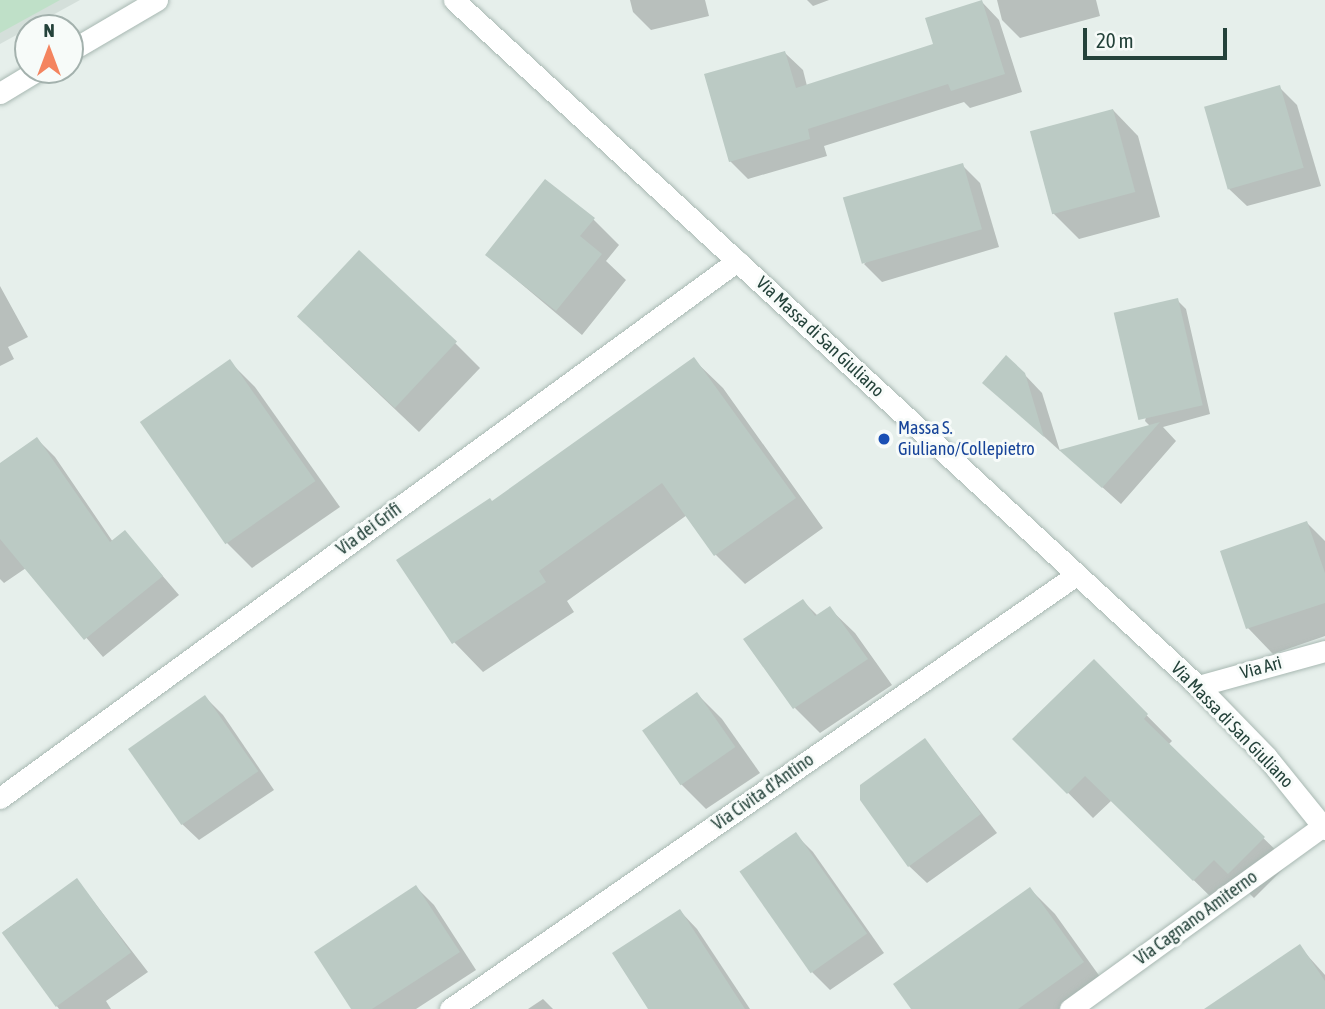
<!DOCTYPE html>
<html>
<head>
<meta charset="utf-8">
<style>
	body { margin:0 }
	#map { position:relative; width:1325px; height:1009px; overflow:hidden; background:#e6efeb; font-family:"Asap Condensed",sans-serif }
	div>[style] { position:absolute }
	.built>* { inset:0; background:#d4dfda }
	.green>* { inset:0; background:#bfe0c8 }
	.shadow>* { inset:0; background:#0003 }
	.building>* { inset:0; background:#bbcac4; transform-origin:0 0 }
	.roads { filter:drop-shadow(0 0 2px #a8b8b2) drop-shadow(0 0 2px #a8b8b2) }
	.minor>* { height:21px; margin:-10.5px; padding:0 10.5px; transform-origin:10.5px; border-radius:10.5px; background:#fff }
	.dots>* { width:19px; height:19px; translate:-50% -50%; box-sizing:border-box; border:4px solid #f7fbf9; border-radius:50% }
	span { translate:-50% -50%; white-space:nowrap; text-align:center; line-height:1.15; -webkit-text-stroke:6px #f7fbf9; paint-order:stroke }
	.street-label { font-size:18px; color:#24423a }
	.transit-label { font-size:18px; color:#164399 }
	.left { translate:0 -50%; text-align:left }
	.north { position:absolute; left:14px; top:14px; width:70px; height:70px; box-sizing:border-box; background:#f7fbf9; border:2px solid #a3b1ad; border-radius:50%; rotate:0deg; font-size:19px; font-weight:700; line-height:28px; text-align:center; color:#24423a }
	.north::after { content:''; display:block; margin:auto; width:24px; height:32px; background:#f4845f; clip-path:polygon(50% 0,100% 100%,50% 72%,0 100%) }
	.scale { position:absolute; left:1083px; top:28px; width:144px; height:32px; box-sizing:border-box; border:4px solid #24423a; border-top:0; padding-left:9px; font-size:21px; line-height:24px; white-space:nowrap; color:#24423a; -webkit-text-stroke:5px #f7fbf9; paint-order:stroke }
</style>
</head>
<body>
<div id="map">
	<div class="built">
		<i style="clip-path:polygon(0 0,80px 0,0 44px)"></i>
	</div>
	<div class="green">
		<i style="clip-path:polygon(0 0,60px 0,0 33px)"></i>
	</div>
	<div class="shadow">
		<i style="clip-path:polygon(630px 0,705px 0,709px 16px,651px 30px,633px 12px)"></i>
		<i style="clip-path:polygon(807px 0,829px 0,813px 6px)"></i>
		<i style="clip-path:polygon(997px 0,1096px 0,1100px 16px,1020px 38px,1002px 20px)"></i>
		<i style="clip-path:polygon(982px 2px,999px 20px,1022px 92px,970px 108px,964px 102px,824px 146px,827px 156px,748px 179px,730px 161px,785px 53px,803px 70px,807px 86px,935px 45px)"></i>
		<i style="clip-path:polygon(1279px 87px,1297px 105px,1321px 186px,1247px 206px,1229px 189px)"></i>
		<i style="clip-path:polygon(1113px 110px,1138px 136px,1160px 217px,1079px 239px,1053px 213px)"></i>
		<i style="clip-path:polygon(962px 165px,980px 183px,999px 247px,882px 282px,864px 264px)"></i>
		<i style="clip-path:polygon(593px 219px,619px 245px,606px 261px,626px 280px,582px 335px,487px 255px)"></i>
		<i style="clip-path:polygon(0 286px,28px 337px,8px 347px,14px 359px,0 366px)"></i>
		<i style="clip-path:polygon(1177px 300px,1186px 309px,1210px 414px,1163px 427px,1176px 441px,1121px 504px,1062px 451px,1150px 426px,1145px 421px)"></i>
		<i style="clip-path:polygon(323px 341px,455px 343px,480px 368px,419px 432px)"></i>
		<i style="clip-path:polygon(693px 359px,723px 388px,823px 528px,745px 584px,716px 555px,687px 515px,567px 601px,574px 612px,483px 672px,454px 642px,493px 503px)"></i>
		<i style="clip-path:polygon(230px 362px,255px 387px,340px 507px,252px 568px,227px 543px)"></i>
		<i style="clip-path:polygon(1024px 374px,1042px 393px,1060px 451px,985px 383px)"></i>
		<i style="clip-path:polygon(37px 439px,55px 457px,113px 542px,125px 532px,179px 595px,103px 657px,26px 568px,4px 583px,0 579px,0 465px)"></i>
		<i style="clip-path:polygon(1307px 523px,1325px 541px,1325px 636px,1273px 654px,1248px 628px)"></i>
		<i style="clip-path:polygon(803px 601px,818px 616px,829px 608px,855px 633px,892px 685px,820px 733px,795px 708px)"></i>
		<i style="clip-path:polygon(1094px 662px,1172px 741px,1168px 745px,1289px 863px,1254px 898px,1240px 884px,1219px 905px,1112px 800px,1093px 818px,1015px 739px)"></i>
		<i style="clip-path:polygon(697px 694px,722px 719px,760px 773px,706px 809px,681px 784px)"></i>
		<i style="clip-path:polygon(205px 697px,223px 715px,274px 790px,199px 840px,181px 823px)"></i>
		<i style="clip-path:polygon(925px 740px,997px 833px,927px 883px,909px 866px)"></i>
		<i style="clip-path:polygon(795px 834px,813px 852px,884px 953px,830px 990px,812px 972px,742px 871px)"></i>
		<i style="clip-path:polygon(77px 880px,148px 972px,106px 1001px,111px 1009px,59px 1009px,3px 932px)"></i>
		<i style="clip-path:polygon(416px 887px,434px 905px,476px 970px,416px 1009px,353px 1009px)"></i>
		<i style="clip-path:polygon(1030px 889px,1055px 914px,1108px 988px,1079px 1009px,913px 1009px)"></i>
		<i style="clip-path:polygon(680px 911px,697px 929px,750px 1009px,650px 1009px)"></i>
		<i style="clip-path:polygon(1299px 946px,1325px 975px,1325px 1009px,1237px 1009px)"></i>
		<i style="clip-path:polygon(543px 999px,553px 1009px,528px 1009px)"></i>
	</div>
	<div class="building">
		<i style="clip-path:polygon(982px 0,1005px 74px,951px 91px,948px 84px,808px 129px,810px 139px,729px 162px,704px 74px,785px 51px,796px 88px,933px 44px,925px 18px)"></i>
		<i style="left:1280px;top:85px;width:86px;height:79px;rotate:74deg"></i>
		<i style="left:1113px;top:109px;width:86px;height:86px;rotate:75deg"></i>
		<i style="left:963px;top:163px;width:69px;height:125px;rotate:74deg"></i>
		<i style="clip-path:polygon(545px 179px,595px 218px,580px 236px,602px 254px,556px 311px,485px 255px)"></i>
		<i style="left:359px;top:250px;width:134px;height:91px;rotate:43deg"></i>
		<i style="left:1178px;top:298px;width:110px;height:66px;rotate:77deg"></i>
		<i style="clip-path:polygon(1006px 355px,1025px 373px,1044px 437px,982px 383px)"></i>
		<i style="clip-path:polygon(694px 357px,796px 498px,714px 556px,662px 483px,539px 571px,546px 582px,452px 644px,396px 560px,490px 498px,492px 501px)"></i>
		<i style="left:230px;top:359px;width:149px;height:110px;rotate:55deg"></i>
		<i style="clip-path:polygon(1160px 422px,1102px 488px,1059px 450px)"></i>
		<i style="clip-path:polygon(37px 437px,110px 542px,125px 530px,163px 576px,84px 640px,0 539px,0 463px)"></i>
		<i style="clip-path:polygon(1307px 521px,1325px 573px,1325px 603px,1246px 629px,1220px 551px)"></i>
		<i style="clip-path:polygon(803px 599px,815px 616px,830px 606px,868px 659px,793px 709px,743px 639px)"></i>
		<i style="clip-path:polygon(1094px 659px,1148px 714px,1144px 719px,1265px 837px,1228px 874px,1214px 860px,1193px 881px,1085px 776px,1067px 794px,1012px 739px)"></i>
		<i style="left:697px;top:692px;width:67px;height:67px;rotate:55deg"></i>
		<i style="left:205px;top:695px;width:93px;height:94px;rotate:55deg"></i>
		<i style="clip-path:polygon(925px 738px,981px 814px,908px 867px,860px 800px,860px 785px)"></i>
		<i style="left:796px;top:832px;width:124px;height:69px;rotate:55deg"></i>
		<i style="left:77px;top:878px;width:92px;height:93px;rotate:54deg"></i>
		<i style="clip-path:polygon(416px 885px,460px 952px,372px 1009px,351px 1009px,314px 952px)"></i>
		<i style="clip-path:polygon(1030px 887px,1084px 962px,1018px 1009px,911px 1009px,893px 984px)"></i>
		<i style="clip-path:polygon(680px 909px,691px 926px,745px 1009px,648px 1009px,612px 953px)"></i>
		<i style="clip-path:polygon(1300px 944px,1325px 981px,1325px 1009px,1204px 1009px)"></i>
	</div>
	<div class="roads">
		<div class="minor">
			<i style="left:454px;top:0;width:1012px;rotate:42.68deg"></i>
			<i style="left:1198px;top:686px;width:98px;rotate:45.8deg"></i>
			<i style="left:1266px;top:756px;width:94px;rotate:51.1deg"></i>
			<i style="left:70px;top:51px;width:101px;rotate:-30.4deg"></i>
			<i style="left:0;top:93px;width:44px;rotate:-31.2deg"></i>
			<i style="left:1198px;top:686px;width:132px;rotate:-15.4deg"></i>
			<i style="left:0;top:798px;width:912px;rotate:-36.08deg"></i>
			<i style="left:450px;top:1009px;width:762px;rotate:-34.73deg"></i>
			<i style="left:1070px;top:1009px;width:312px;rotate:-35.9deg"></i>
		</div>
	</div>
	<div class="dots">
		<i style="left:884px;top:439px;background:#1a4fb4"></i>
	</div>
	<div class="street-label">
		<span style="left:820px;top:337px;rotate:43deg">Via Massa di San Giuliano</span>
		<span style="left:369px;top:529px;rotate:-36deg">Via dei Grifi</span>
		<span style="left:1261px;top:668px;rotate:-15deg">Via Ari</span>
		<span style="left:1232px;top:725px;rotate:46deg">Via Massa di San Giuliano</span>
		<span style="left:763px;top:792px;rotate:-35deg">Via Civita d'Antino</span>
		<span style="left:1196px;top:918px;rotate:-36deg">Via Cagnano Amiterno</span>
	</div>
	<div class="transit-label">
		<span class="left" style="left:898px;top:439px">Massa S.<br>Giuliano/Collepietro</span>
	</div>
	<div class="north">N</div>
	<div class="scale">20 m</div>
</div>
</body>
</html>
